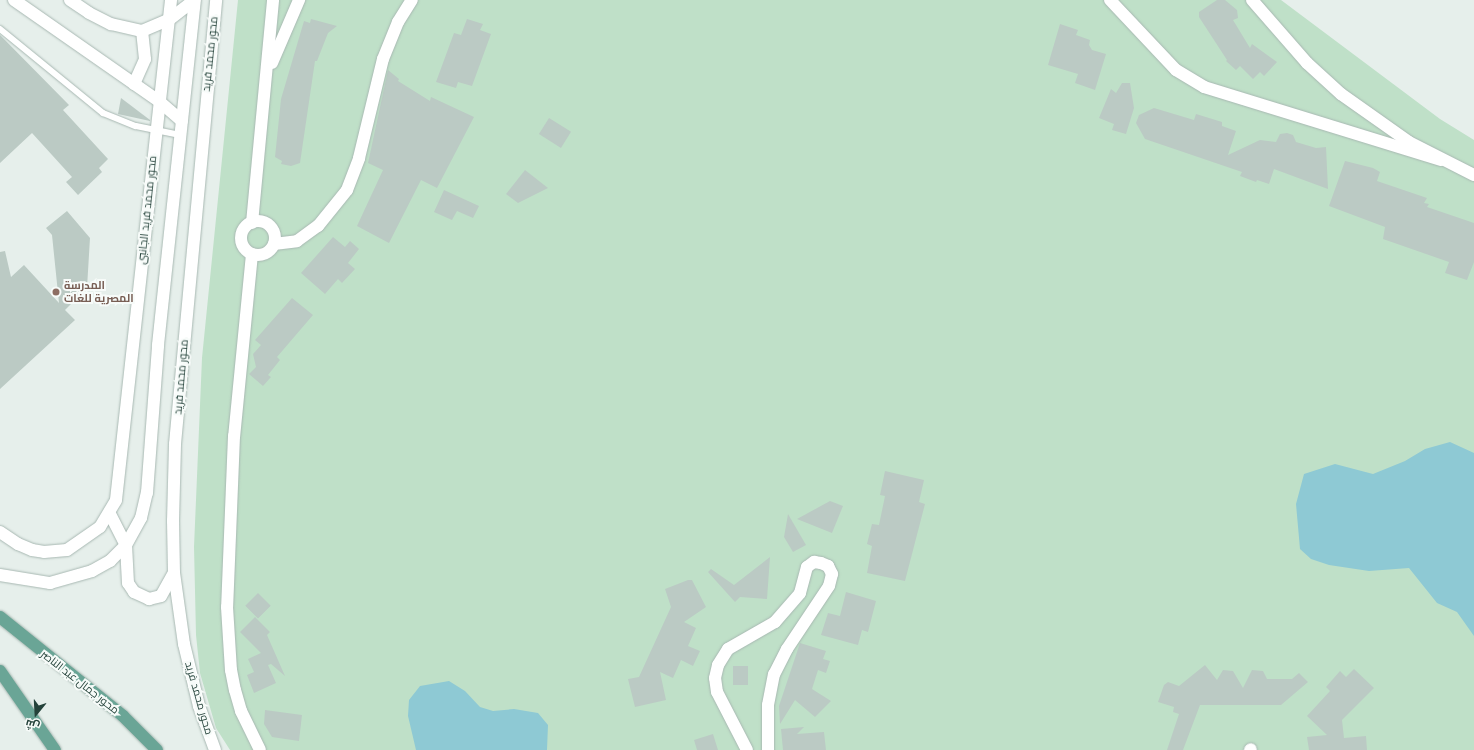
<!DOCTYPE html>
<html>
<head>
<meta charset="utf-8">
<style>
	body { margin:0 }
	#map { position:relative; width:1474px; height:750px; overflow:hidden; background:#e6efeb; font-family:"Space Grotesk",Cairo,sans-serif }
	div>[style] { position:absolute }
	.green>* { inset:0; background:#bfe0c8 }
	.water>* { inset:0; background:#8ec9d4 }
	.building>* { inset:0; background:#bbcac4; transform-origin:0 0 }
	.roads { filter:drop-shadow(0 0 1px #a8b8b2) drop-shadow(0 0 1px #a8b8b2) }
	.service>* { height:6px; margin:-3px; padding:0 3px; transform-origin:3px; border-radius:3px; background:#fff }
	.minor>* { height:12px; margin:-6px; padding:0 6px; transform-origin:6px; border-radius:6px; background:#fff }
	.minor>.ring { margin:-6px; padding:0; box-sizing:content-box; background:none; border:12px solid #fff; border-radius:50% }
	.tertiary>* { height:12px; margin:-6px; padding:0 6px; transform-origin:6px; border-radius:6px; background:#fff }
	.secondary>* { height:12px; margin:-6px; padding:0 6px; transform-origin:6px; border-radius:6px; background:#fff }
	.primary>* { height:12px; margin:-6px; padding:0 6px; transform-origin:6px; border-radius:6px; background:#6aa596 }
	.dots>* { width:11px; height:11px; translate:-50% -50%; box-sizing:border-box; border:2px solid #f7fbf9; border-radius:50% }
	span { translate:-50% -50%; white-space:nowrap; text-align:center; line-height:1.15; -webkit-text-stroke:4px #f7fbf9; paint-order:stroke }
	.street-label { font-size:11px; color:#24423a }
	.education-label { font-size:11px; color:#785e54; font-weight:700 }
	.left { translate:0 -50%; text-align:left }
	.north { position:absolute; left:16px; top:694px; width:40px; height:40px; -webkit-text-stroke:3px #f7fbf9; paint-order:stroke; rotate:198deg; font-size:11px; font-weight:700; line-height:16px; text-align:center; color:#24423a }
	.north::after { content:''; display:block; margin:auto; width:14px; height:18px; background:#24423a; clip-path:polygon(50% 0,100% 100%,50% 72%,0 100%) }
</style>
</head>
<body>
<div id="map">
	<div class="green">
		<i style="clip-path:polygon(238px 0,1281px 0,1440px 119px,1474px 140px,1474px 750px,230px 750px,216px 728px,200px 673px,196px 635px,194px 547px,202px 358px)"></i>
	</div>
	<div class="water">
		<i style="clip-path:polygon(1450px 442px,1474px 453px,1474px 636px,1457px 612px,1437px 603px,1409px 568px,1369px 571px,1329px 565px,1311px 559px,1300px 549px,1296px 504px,1304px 474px,1335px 464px,1373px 474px,1405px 461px,1425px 449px)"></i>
		<i style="clip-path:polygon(449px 681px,465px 691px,480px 707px,493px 711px,514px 709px,538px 713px,548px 725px,547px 750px,416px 750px,408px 716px,409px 700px,420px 686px)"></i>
	</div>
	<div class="building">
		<i style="clip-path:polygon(1217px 0,1225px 0,1237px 10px,1238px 18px,1233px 20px,1250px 48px,1252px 44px,1277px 62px,1264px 76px,1260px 72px,1253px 79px,1240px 66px,1236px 70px,1226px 61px,1227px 60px,1199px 17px,1199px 12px)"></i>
		<i style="clip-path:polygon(311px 19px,337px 26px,328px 33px,317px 61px,315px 61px,300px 163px,291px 166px,281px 164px,282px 161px,275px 157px,281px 99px,304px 21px,310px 23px)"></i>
		<i style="clip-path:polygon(467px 19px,483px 24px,480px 30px,491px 34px,472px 86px,458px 82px,456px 88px,436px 82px,454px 33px,461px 35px)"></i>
		<i style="clip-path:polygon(1060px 24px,1078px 30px,1076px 35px,1090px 40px,1089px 45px,1092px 50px,1106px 54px,1095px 90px,1075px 83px,1078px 74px,1048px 65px)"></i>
		<i style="clip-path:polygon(0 35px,69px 105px,63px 110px,108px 159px,99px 168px,102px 172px,78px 195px,66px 182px,72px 177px,32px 133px,0 163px)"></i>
		<i style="clip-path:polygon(388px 70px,399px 79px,398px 81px,430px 101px,431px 97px,474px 117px,437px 188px,421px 180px,389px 243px,357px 226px,383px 170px,368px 163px)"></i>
		<i style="clip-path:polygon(1122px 83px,1130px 83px,1134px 108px,1126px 134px,1112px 130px,1114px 124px,1099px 118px,1111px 89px,1116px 93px)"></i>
		<i style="clip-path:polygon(121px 98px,150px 120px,150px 121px,118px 114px)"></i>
		<i style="clip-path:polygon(1154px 108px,1194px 120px,1196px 114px,1222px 122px,1222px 126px,1236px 131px,1228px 155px,1260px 140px,1276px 142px,1280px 134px,1287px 133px,1293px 135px,1296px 142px,1316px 148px,1326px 147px,1328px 189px,1274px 169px,1269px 184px,1257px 180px,1256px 182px,1240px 176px,1242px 172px,1145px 139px,1136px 123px,1139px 115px)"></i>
		<i style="left:549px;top:118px;width:26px;height:19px;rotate:32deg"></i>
		<i style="clip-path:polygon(1345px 161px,1373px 168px,1380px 172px,1377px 181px,1427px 198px,1424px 203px,1429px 204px,1427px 207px,1474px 223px,1474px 262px,1467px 280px,1445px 273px,1449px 262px,1383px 239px,1385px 227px,1329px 206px)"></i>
		<i style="clip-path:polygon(525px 170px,548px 188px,518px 203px,506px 194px)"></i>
		<i style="clip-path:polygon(444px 190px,479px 206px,473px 218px,457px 211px,452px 220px,434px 212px)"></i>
		<i style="clip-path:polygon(67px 211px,90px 238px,87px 288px,65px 310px,75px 320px,0 389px,0 252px,5px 251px,11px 277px,24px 265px,59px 303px,52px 235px,46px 228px)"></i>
		<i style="clip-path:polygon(333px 237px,345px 247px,350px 241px,359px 249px,348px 263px,355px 269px,342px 283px,338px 279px,325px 294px,301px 273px)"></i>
		<i style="clip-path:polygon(292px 298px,313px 315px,277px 357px,280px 360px,268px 375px,271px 377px,263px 386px,249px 374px,256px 367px,253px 354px,261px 345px,255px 340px)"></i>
		<i style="clip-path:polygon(885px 471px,924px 480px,919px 502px,925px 504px,905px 581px,867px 573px,872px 546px,867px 544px,872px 524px,879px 525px,885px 496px,880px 495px)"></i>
		<i style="clip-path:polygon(830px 501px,843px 506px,832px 533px,797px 519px)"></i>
		<i style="clip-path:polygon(788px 514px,806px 545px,793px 552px,784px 537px)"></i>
		<i style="clip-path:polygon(770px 557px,767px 599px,740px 597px,735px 602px,708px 572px,711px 569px,734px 585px)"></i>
		<i style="clip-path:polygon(688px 580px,692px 580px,706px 607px,684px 622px,696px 628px,688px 646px,700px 651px,693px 666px,681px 660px,673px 678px,660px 672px,666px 700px,635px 707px,628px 679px,639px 677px,671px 607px,665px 589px)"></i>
		<i style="clip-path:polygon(846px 592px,876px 601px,868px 632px,862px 630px,858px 645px,821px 635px,828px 613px,840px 616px)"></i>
		<i style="left:258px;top:593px;width:18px;height:18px;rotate:45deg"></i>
		<i style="clip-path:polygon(255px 617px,270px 632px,267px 635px,285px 676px,271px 664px,268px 665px,276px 683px,254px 693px,247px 675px,254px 672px,248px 659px,261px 653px,240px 632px)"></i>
		<i style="clip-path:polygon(800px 643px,826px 651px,823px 659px,830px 661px,826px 673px,818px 670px,812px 689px,831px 701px,815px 717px,795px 700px,780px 724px,779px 706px)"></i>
		<i style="clip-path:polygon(1205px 665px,1217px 680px,1223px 670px,1233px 671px,1243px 688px,1252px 670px,1263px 671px,1267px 679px,1292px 679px,1299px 673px,1308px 682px,1281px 705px,1200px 705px,1183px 750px,1167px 750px,1179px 714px,1173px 712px,1174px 707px,1158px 702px,1164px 685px,1168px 682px,1179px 686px)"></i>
		<i style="left:733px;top:666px;width:15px;height:19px"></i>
		<i style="clip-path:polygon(1354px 669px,1374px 688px,1342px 720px,1344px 738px,1366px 736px,1367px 750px,1309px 750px,1307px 737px,1327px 735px,1307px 716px,1330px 691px,1326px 687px,1340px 671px,1346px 677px)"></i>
		<i style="clip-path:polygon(265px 710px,302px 715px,299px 741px,272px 737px,264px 724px)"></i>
		<i style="clip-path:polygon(804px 727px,797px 734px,824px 732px,826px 750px,783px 750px,781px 729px)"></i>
		<i style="clip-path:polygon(713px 734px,718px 750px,697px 750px,694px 740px)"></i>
	</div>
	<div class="roads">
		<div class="service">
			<i style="left:0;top:29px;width:133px;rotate:39.2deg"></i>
			<i style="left:103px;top:113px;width:35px;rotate:22deg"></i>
			<i style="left:136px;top:126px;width:45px;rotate:11.6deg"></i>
		</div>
		<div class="minor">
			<i style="left:14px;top:0;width:178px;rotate:34.9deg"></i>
			<i style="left:160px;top:102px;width:29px;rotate:41deg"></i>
			<i style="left:70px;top:0;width:23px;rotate:34deg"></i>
			<i style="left:89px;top:13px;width:25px;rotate:27deg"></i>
			<i style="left:111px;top:24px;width:32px;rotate:13deg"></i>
			<i style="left:142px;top:31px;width:30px;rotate:-23deg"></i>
			<i style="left:170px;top:19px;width:31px;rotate:-38deg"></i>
			<i style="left:1110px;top:0;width:96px;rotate:46.7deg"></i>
			<i style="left:1176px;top:70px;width:33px;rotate:31deg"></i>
			<i style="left:1204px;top:87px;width:248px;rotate:17.1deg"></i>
			<i style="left:1252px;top:0;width:84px;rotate:48.9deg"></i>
			<i style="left:1307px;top:63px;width:46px;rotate:42.4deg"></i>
			<i style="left:1341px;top:94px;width:83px;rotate:35.2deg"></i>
			<i style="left:1409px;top:142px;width:73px;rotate:26.9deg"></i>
			<i style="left:272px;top:63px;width:69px;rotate:-66.8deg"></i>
			<i style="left:134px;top:84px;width:27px;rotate:-66deg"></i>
			<i style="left:145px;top:59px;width:28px;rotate:-96deg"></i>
			<i class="ring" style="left:241px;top:221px;width:22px;height:22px"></i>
			<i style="left:252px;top:223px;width:224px;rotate:-84.6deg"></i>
			<i style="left:274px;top:244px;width:23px;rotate:-7deg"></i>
			<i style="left:297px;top:241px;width:26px;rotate:-36deg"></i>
			<i style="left:318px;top:226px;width:46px;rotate:-51.1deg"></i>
			<i style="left:347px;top:190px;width:34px;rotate:-69deg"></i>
			<i style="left:359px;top:158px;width:102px;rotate:-76.4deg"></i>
			<i style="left:383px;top:59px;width:40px;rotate:-68deg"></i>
			<i style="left:398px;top:22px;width:26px;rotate:-58deg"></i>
			<i style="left:252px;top:254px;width:183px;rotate:95.6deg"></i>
			<i style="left:234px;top:436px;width:171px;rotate:92.3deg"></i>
			<i style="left:227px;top:607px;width:63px;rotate:86.4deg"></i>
			<i style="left:231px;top:670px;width:20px;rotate:79deg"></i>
			<i style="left:235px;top:690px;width:22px;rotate:74deg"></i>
			<i style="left:241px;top:711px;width:43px;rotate:64deg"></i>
			<i style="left:747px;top:750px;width:65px;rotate:-117.3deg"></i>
			<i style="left:717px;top:692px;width:14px;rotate:-98deg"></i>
			<i style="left:715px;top:678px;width:13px;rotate:-77deg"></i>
			<i style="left:718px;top:665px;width:19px;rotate:-58deg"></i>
			<i style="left:728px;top:649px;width:54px;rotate:-29.9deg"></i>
			<i style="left:775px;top:622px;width:38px;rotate:-49deg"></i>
			<i style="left:800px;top:593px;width:27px;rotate:-75deg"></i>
			<i style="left:807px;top:567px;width:9px;rotate:-36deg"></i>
			<i style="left:814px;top:562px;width:7px;rotate:8deg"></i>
			<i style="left:821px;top:563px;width:8px;rotate:23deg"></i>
			<i style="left:828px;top:566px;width:9px;rotate:63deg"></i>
			<i style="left:832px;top:574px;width:12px;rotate:104deg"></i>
			<i style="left:829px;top:586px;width:76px;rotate:123.7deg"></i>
			<i style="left:787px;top:649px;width:28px;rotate:117deg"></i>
			<i style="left:774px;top:674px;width:32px;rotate:101deg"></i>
			<i style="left:768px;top:705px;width:45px;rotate:90deg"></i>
			<i style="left:1250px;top:750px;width:1px;rotate:-45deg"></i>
		</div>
		<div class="tertiary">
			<i style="left:0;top:532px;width:22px;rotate:34deg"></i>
			<i style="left:18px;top:544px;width:15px;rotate:23deg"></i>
			<i style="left:32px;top:550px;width:12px;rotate:9deg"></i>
			<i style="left:44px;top:552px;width:23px;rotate:-5deg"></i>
			<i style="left:67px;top:550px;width:40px;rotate:-34.9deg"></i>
			<i style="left:100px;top:527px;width:31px;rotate:-59deg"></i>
			<i style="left:116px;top:500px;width:503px;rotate:-83.72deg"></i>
		</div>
		<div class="secondary">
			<i style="left:110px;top:514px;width:35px;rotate:63deg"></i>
			<i style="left:126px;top:545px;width:38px;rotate:87deg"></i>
			<i style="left:128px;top:583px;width:11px;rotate:56deg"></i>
			<i style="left:134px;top:592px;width:17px;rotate:25deg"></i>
			<i style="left:149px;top:599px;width:12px;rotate:-14deg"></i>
			<i style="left:161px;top:596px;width:25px;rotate:-61deg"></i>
			<i style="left:0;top:575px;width:51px;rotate:9.1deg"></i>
			<i style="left:50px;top:583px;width:44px;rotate:-15.9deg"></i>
			<i style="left:92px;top:571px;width:21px;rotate:-29deg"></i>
			<i style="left:110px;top:561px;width:23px;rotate:-45deg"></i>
			<i style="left:126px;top:545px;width:31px;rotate:-61deg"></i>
			<i style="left:141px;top:518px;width:26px;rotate:-77deg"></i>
			<i style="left:147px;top:493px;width:148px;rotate:-85.7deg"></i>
			<i style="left:158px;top:345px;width:347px;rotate:-83.9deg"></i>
			<i style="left:215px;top:750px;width:47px;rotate:-110deg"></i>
			<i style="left:199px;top:706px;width:64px;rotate:-103.6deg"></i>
			<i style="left:184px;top:644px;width:72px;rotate:-98deg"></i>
			<i style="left:174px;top:573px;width:52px;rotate:-91.1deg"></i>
			<i style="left:173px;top:521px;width:77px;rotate:-88.5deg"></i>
			<i style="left:175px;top:444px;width:446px;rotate:-84.7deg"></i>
		</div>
		<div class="primary">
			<i style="left:0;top:617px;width:158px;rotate:38.8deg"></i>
			<i style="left:123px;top:716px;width:48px;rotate:45deg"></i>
			<i style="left:0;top:671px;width:96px;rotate:55.2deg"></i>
		</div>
	</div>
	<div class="dots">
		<i style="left:56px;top:292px;background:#8d6e63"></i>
	</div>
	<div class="street-label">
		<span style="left:210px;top:54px;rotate:-84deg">محور محمد فريد</span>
		<span style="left:147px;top:210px;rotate:-84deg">محور محمد فريد الجانبى</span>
		<span style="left:181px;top:377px;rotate:-85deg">محور محمد فريد</span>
		<span style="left:80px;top:682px;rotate:38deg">محور جمال عبد الناصر</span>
		<span style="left:199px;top:698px;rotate:74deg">محور محمد فريد</span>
	</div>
	<div class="education-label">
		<span class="left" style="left:64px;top:292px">المدرسة<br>المصرية للغات</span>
	</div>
	<div class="north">ش</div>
</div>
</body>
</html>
